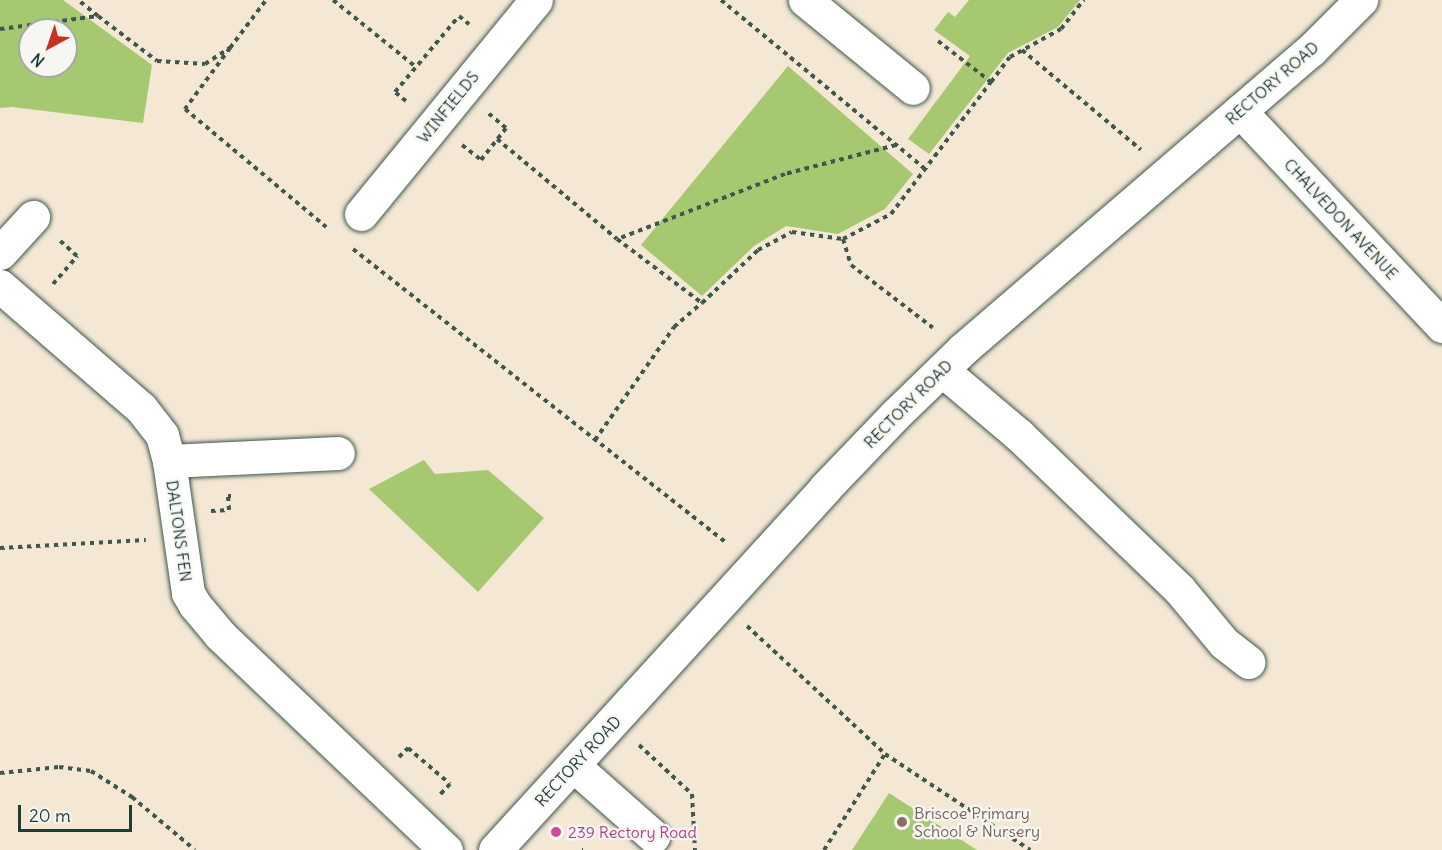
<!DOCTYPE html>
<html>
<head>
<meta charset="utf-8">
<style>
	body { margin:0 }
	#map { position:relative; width:1442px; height:850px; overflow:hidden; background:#f4e8d5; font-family:Delius,sans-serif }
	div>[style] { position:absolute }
	.green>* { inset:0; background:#a6c871 }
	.path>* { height:4px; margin-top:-2px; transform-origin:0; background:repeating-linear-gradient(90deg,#3f574c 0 4.5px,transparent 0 9px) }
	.roads { filter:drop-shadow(0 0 2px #3f574c) drop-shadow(0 0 2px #3f574c) }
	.minor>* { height:33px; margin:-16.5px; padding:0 16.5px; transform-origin:16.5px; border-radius:16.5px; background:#fff }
	.dots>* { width:16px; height:16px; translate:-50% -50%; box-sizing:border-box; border:3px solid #f6f6f2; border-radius:50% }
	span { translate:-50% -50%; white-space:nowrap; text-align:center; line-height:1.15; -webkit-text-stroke:5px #f6f6f2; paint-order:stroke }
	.street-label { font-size:16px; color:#1f3d34 }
	.education-label { font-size:16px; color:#785e54 }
	.left { translate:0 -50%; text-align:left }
	.hotel-label { font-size:16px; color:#b23c85 }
	.north { position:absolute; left:18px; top:18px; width:60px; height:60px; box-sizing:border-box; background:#f6f6f2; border:2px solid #a0aca6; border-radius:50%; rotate:220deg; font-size:16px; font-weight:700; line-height:24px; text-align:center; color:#1f3d34 }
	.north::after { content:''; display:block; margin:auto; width:21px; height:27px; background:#c8321e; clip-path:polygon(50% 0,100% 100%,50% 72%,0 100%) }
	.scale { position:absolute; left:18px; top:805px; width:114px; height:27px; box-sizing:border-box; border:3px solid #1f3d34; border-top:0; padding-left:8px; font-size:18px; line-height:21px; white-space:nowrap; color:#1f3d34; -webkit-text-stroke:4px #f6f6f2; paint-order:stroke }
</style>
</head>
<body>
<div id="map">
	<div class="green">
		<i style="clip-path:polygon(evenodd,0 0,63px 0,152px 65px,143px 123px,12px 107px,0 108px,0 0,30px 30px,66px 30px,66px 66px,30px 66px,30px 30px)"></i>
		<i style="clip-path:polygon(969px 0,1080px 0,1058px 27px,1008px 53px,929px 154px,908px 139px,970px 56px,934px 30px,948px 12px,955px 17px)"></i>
		<i style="clip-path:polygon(788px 66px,913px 174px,885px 209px,838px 234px,786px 226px,754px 246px,702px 296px,641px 245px)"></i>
		<i style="clip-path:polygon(424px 460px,435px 474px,488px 470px,544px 518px,478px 592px,369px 489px)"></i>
		<i style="clip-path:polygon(889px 793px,977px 850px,852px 850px)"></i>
	</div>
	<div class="path">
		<i style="left:333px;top:0;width:107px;rotate:38.9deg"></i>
		<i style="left:721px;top:0;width:227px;rotate:39.6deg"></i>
		<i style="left:98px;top:16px;width:74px;rotate:37.3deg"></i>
		<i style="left:157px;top:61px;width:48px;rotate:3.6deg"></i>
		<i style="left:205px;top:64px;width:30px;rotate:-33deg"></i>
		<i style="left:230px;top:48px;width:60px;rotate:-53.1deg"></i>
		<i style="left:0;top:29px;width:99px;rotate:-7.6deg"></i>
		<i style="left:98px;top:16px;width:26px;rotate:-141deg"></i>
		<i style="left:938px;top:41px;width:67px;rotate:37.7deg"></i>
		<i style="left:991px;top:82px;width:31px;rotate:-53deg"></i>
		<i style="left:1010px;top:57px;width:58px;rotate:-28.8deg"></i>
		<i style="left:1061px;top:29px;width:37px;rotate:-52deg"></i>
		<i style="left:230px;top:48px;width:76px;rotate:126.4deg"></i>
		<i style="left:185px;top:109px;width:184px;rotate:39.9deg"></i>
		<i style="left:1022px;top:50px;width:155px;rotate:40deg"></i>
		<i style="left:406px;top:101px;width:14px;rotate:-141deg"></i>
		<i style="left:395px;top:92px;width:99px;rotate:-49.9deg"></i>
		<i style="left:459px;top:16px;width:13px;rotate:39deg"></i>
		<i style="left:497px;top:139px;width:156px;rotate:39.8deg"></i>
		<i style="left:462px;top:145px;width:24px;rotate:38deg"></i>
		<i style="left:481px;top:160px;width:41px;rotate:-52deg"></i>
		<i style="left:506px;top:128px;width:23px;rotate:-140deg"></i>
		<i style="left:925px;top:169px;width:38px;rotate:-140deg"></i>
		<i style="left:896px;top:145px;width:115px;rotate:165.4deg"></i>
		<i style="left:785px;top:174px;width:180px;rotate:158.8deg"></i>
		<i style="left:617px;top:239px;width:106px;rotate:37deg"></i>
		<i style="left:702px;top:303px;width:77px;rotate:-43.4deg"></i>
		<i style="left:758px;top:250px;width:38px;rotate:-28deg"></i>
		<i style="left:792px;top:232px;width:51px;rotate:7.8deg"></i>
		<i style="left:843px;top:239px;width:54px;rotate:-27.5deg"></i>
		<i style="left:891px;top:214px;width:166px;rotate:-52.9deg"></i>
		<i style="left:843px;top:239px;width:27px;rotate:73deg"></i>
		<i style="left:851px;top:265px;width:103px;rotate:37.5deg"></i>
		<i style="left:353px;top:249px;width:476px;rotate:38.2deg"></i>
		<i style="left:53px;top:284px;width:37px;rotate:-49deg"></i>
		<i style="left:77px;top:256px;width:25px;rotate:-138deg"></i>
		<i style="left:595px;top:440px;width:138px;rotate:-55deg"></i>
		<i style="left:674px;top:327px;width:37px;rotate:-41deg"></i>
		<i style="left:211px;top:511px;width:18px;rotate:-3deg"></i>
		<i style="left:229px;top:510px;width:14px;rotate:-94deg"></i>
		<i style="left:228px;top:496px;width:3px"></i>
		<i style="left:0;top:548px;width:146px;rotate:-3.1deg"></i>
		<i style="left:747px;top:626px;width:188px;rotate:42.8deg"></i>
		<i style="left:885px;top:754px;width:174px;rotate:33.5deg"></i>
		<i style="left:639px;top:745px;width:72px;rotate:42.8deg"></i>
		<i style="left:692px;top:794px;width:56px;rotate:86.9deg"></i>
		<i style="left:399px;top:757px;width:13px;rotate:-45deg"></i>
		<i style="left:408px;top:748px;width:55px;rotate:40.6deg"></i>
		<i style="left:450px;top:784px;width:16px;rotate:133deg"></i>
		<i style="left:0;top:773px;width:59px;rotate:-5.8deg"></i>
		<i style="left:59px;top:767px;width:32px;rotate:7deg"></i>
		<i style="left:91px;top:771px;width:49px;rotate:32.4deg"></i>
		<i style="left:132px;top:797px;width:82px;rotate:40.1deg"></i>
		<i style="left:582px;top:850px;width:1px"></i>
		<i style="left:824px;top:850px;width:114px;rotate:-57.6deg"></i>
	</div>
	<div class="roads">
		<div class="minor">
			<i style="left:805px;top:0;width:139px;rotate:39.2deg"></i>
			<i style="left:1240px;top:111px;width:295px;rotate:46.8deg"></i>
			<i style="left:361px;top:214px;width:276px;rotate:-50.7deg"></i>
			<i style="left:0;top:253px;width:49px;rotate:-47.5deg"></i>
			<i style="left:0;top:286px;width:186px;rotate:40.9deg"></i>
			<i style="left:141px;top:408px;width:34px;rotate:52deg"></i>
			<i style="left:162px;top:435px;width:27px;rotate:75deg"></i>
			<i style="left:169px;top:461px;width:133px;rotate:81.8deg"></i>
			<i style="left:188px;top:593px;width:14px;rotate:60deg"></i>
			<i style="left:195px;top:605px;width:39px;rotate:50deg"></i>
			<i style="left:220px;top:635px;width:312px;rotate:43.6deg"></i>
			<i style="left:942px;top:370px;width:101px;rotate:40.2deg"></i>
			<i style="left:1019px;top:435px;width:222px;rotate:43.9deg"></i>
			<i style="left:1179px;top:589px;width:70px;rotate:50.2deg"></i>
			<i style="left:1224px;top:643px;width:31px;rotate:38deg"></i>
			<i style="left:169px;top:461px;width:169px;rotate:-2.7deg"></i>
			<i style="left:574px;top:766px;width:106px;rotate:41.5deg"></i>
			<i style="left:495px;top:850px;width:490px;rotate:-47.6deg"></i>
			<i style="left:825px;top:488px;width:101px;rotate:-46.2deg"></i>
			<i style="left:895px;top:415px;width:95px;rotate:-44.1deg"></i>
			<i style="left:963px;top:349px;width:459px;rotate:-40.7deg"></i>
			<i style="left:1311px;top:50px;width:71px;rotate:-45deg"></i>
		</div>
	</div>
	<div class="dots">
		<i style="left:902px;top:822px;background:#8d6e63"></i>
		<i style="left:556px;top:832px;background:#d1479c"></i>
	</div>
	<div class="street-label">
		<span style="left:1272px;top:83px;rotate:-41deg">RECTORY ROAD</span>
		<span style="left:448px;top:107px;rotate:-51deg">WINFIELDS</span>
		<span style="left:1341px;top:219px;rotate:47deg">CHALVEDON AVENUE</span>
		<span style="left:908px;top:404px;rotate:-45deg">RECTORY ROAD</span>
		<span style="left:179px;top:531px;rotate:82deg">DALTONS FEN</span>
		<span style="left:578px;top:761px;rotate:-47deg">RECTORY ROAD</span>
	</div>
	<div class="education-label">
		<span class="left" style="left:914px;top:822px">Briscoe Primary<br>School &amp; Nursery</span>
	</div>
	<div class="hotel-label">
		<span class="left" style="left:568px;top:832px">239 Rectory Road</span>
	</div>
	<div class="north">N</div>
	<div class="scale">20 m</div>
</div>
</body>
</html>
